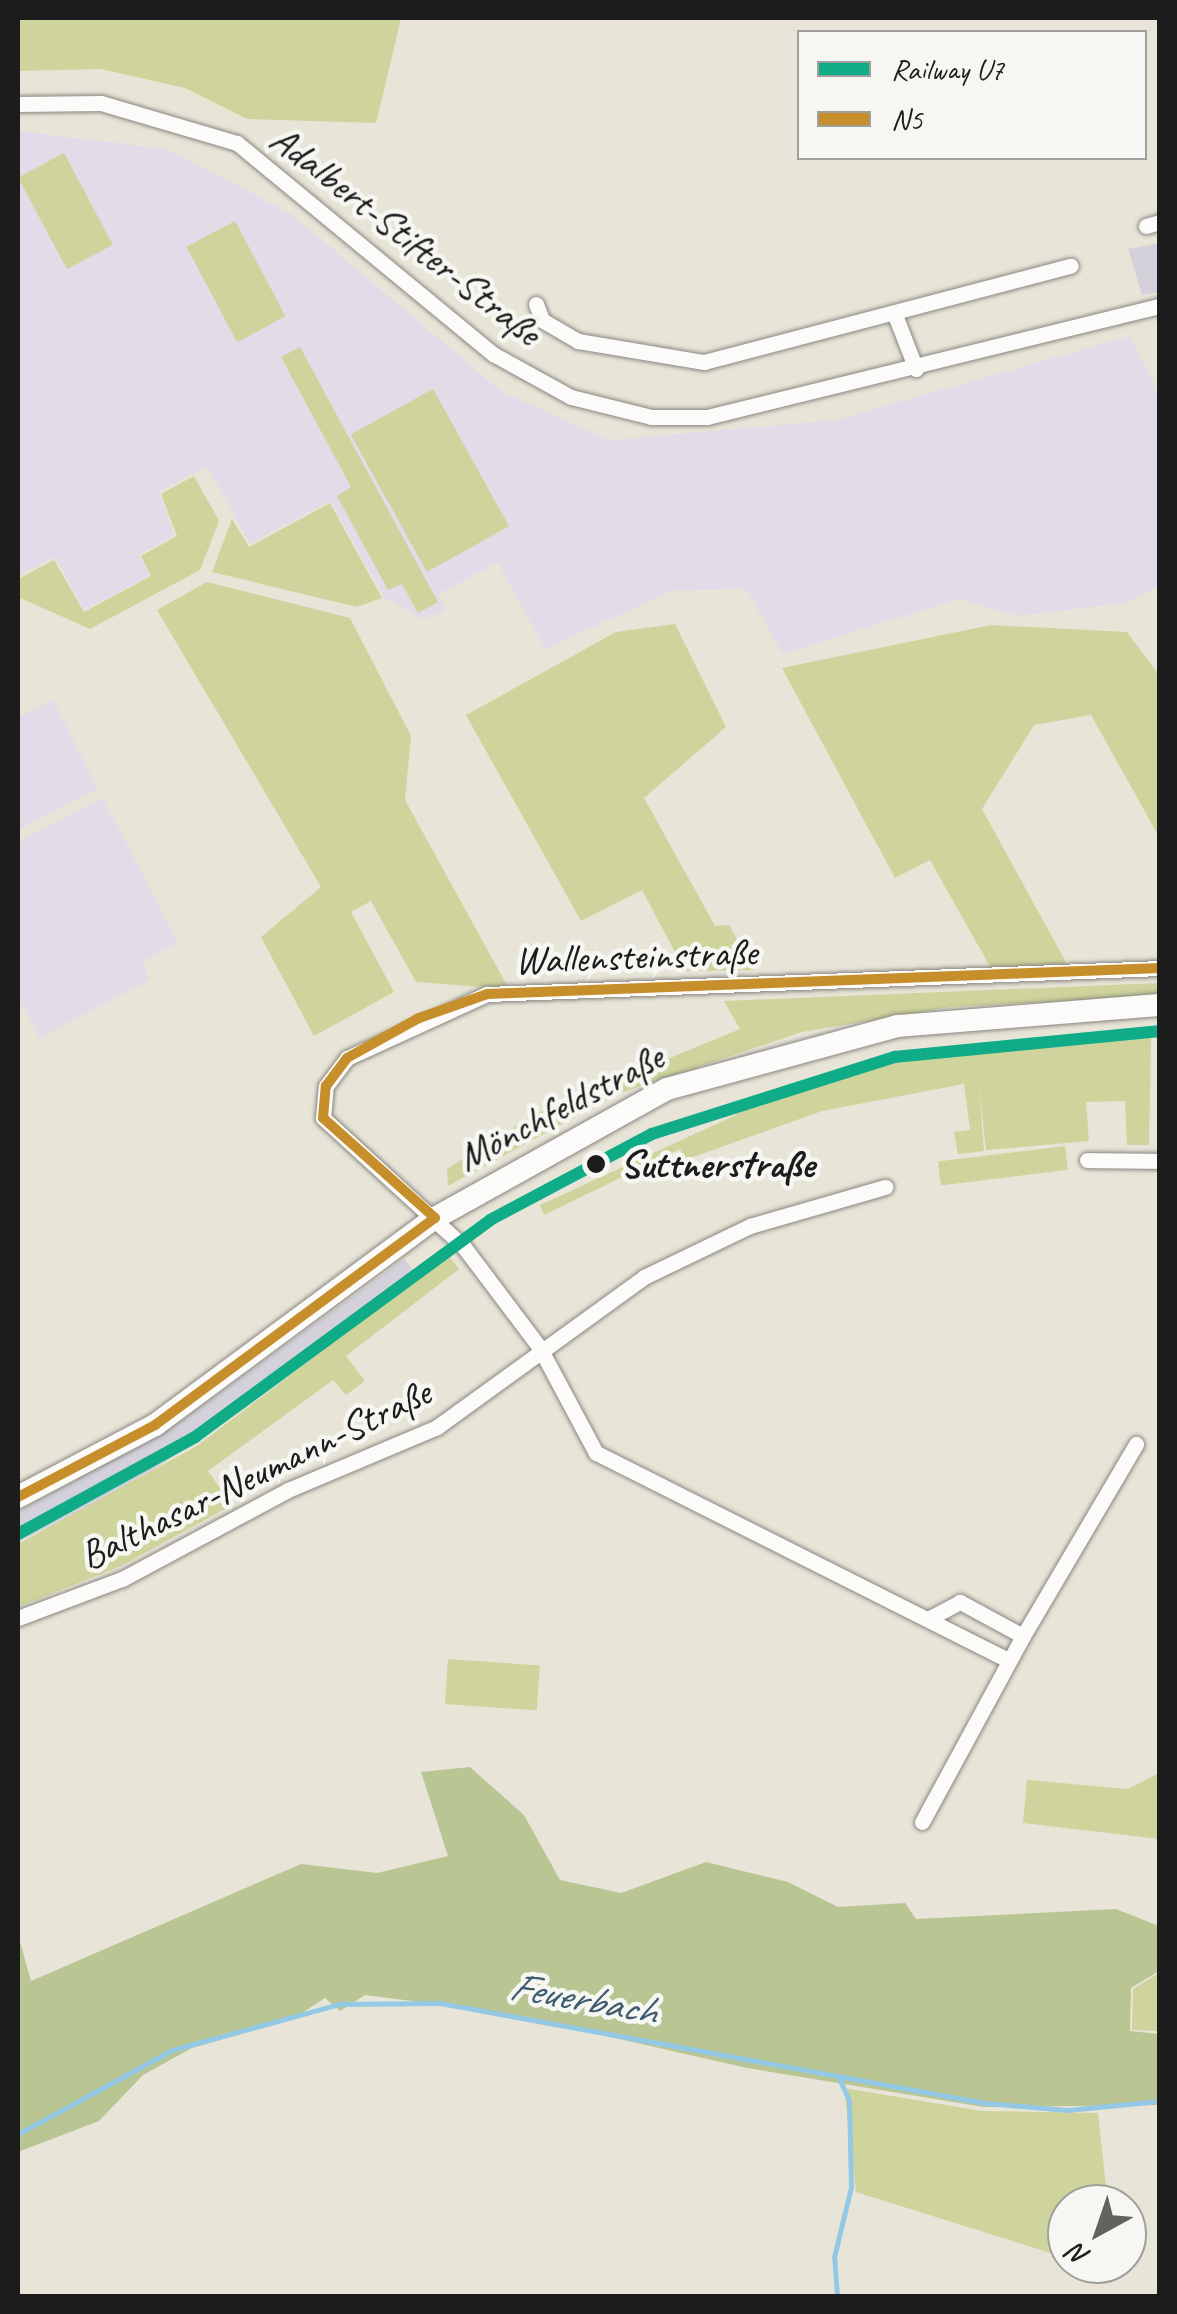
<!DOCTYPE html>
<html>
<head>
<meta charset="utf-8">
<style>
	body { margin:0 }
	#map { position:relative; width:1177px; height:2314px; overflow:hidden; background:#e8e5d8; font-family:Caveat,sans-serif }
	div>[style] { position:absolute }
	.built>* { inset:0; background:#e2dce8 }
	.industrial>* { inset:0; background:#d4d1da }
	.green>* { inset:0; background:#ced49b; transform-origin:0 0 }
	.forest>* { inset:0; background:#b9c694 }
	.stream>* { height:5px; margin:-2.5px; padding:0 2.5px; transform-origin:2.5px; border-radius:2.5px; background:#93c9e4 }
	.roads { filter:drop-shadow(0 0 2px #888781) drop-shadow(0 0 2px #888781) }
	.minor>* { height:15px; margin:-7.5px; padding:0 7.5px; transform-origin:7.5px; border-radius:7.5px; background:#fcfbf9 }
	.secondary>* { height:22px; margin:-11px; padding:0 11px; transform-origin:11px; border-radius:11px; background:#fcfbf9 }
	.bus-1>* { height:10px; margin:-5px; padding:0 5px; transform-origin:5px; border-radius:5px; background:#c68f2b }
	.rail-1>* { height:12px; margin:-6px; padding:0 6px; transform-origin:6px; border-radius:6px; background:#0fac87 }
	.dots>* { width:28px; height:28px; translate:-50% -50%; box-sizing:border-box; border:5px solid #f6f6f2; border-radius:50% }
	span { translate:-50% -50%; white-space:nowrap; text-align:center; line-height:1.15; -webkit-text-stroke:9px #f6f6f2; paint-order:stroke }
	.street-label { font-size:40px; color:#1c1c1c }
	.stop-label { font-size:40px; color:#1c1c1c; font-weight:700 }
	.left { translate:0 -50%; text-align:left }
	.water-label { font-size:42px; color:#3d5c6e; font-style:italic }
	.frame { position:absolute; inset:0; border:20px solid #1c1c1c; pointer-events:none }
	.legend { position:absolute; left:797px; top:30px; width:350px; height:130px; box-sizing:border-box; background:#f6f6f2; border:2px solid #9f9f9c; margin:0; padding:12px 18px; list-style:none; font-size:30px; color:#1c1c1c }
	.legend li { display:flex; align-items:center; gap:20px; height:50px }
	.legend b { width:50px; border:2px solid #9f9f9c }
	.north { position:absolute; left:1047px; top:2184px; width:100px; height:100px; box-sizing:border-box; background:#f6f6f2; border:2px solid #9f9f9c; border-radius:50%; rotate:220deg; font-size:28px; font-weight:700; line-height:40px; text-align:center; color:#1c1c1c }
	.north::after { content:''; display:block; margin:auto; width:35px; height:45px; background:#63625e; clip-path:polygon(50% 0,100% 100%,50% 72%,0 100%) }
</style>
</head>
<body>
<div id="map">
	<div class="built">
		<i style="clip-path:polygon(18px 131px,167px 149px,290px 213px,501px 391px,609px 440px,835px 420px,1130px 336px,1159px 394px,1159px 586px,1125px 603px,1018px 616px,959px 599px,783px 654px,746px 589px,672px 591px,545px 649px,498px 563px,438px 594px,446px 610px,425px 620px,384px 597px,330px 501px,250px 544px,207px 466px,159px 492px,174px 535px,139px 555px,150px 576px,84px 610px,55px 557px,18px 576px)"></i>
		<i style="clip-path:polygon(53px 700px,98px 788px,18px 830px,18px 718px)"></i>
		<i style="clip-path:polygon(103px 798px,178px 943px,142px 962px,150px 980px,39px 1038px,18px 996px,18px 842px)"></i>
	</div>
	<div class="industrial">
		<i style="clip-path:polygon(1159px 243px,1159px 292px,1142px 295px,1128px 249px)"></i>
		<i style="clip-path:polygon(404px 1259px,417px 1275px,264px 1394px,124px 1490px,18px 1542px,18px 1512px,181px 1421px)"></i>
	</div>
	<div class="green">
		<i style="clip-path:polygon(18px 18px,398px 18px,401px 19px,376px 123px,247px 119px,185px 88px,101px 69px,18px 71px)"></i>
		<i style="left:64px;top:153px;width:104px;height:52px;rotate:62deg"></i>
		<i style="left:235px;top:221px;width:108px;height:55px;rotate:62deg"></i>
		<i style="clip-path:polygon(300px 347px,438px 602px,418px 613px,402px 584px,388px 590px,337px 496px,351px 487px,281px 357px)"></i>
		<i style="left:433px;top:389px;width:157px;height:94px;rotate:61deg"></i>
		<i style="clip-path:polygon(194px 476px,219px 521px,200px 570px,90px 629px,18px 597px,18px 579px,54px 560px,84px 612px,151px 576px,141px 556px,177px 536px,161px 494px)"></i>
		<i style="clip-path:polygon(330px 503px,382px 598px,357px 607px,212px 572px,232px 519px,249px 547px)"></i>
		<i style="clip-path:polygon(207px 582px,350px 618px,411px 736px,405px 800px,509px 989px,416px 982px,371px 901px,351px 912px,394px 992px,314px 1036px,261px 937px,321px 887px,157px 610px)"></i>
		<i style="clip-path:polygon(675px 624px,726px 727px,644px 798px,715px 926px,729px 925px,754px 970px,685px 971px,642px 890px,581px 921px,466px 715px,616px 632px)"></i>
		<i style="clip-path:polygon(991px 625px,1127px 632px,1159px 675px,1159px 837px,1091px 715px,1034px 725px,982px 809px,1068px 966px,992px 970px,930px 860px,895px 878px,782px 668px)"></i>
		<i style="clip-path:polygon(1159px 983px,1159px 996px,951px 1007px,802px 1032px,617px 1094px,448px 1186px,447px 1169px,535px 1114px,740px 1029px,724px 1001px)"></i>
		<i style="clip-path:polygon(1151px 1038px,1149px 1145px,1127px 1145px,1125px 1101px,1086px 1102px,1089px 1141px,986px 1150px,979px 1085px,984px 1151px,958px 1154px,954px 1132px,970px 1130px,964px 1084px,822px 1111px,685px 1160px,680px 1149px,544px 1215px,540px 1205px,736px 1115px,733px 1105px,840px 1073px,961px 1050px)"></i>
		<i style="left:1065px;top:1146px;width:24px;height:128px;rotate:83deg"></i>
		<i style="clip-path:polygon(448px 1255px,459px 1269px,346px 1356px,365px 1381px,346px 1395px,333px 1380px,208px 1471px,232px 1505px,121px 1566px,18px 1607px,18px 1544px,197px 1446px)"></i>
		<i style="left:448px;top:1659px;width:92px;height:45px;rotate:4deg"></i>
		<i style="clip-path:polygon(1159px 1773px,1159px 1839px,1023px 1823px,1027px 1780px,1128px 1789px)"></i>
		<i style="clip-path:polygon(1159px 1973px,1159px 2031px,1132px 2030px,1133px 1989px)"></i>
		<i style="clip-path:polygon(844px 2088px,982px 2111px,1098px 2113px,1108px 2204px,1067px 2204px,1063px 2257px,856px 2192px)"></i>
	</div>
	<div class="forest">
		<i style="clip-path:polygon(470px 1767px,524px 1815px,560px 1880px,621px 1893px,706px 1862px,788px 1882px,838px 1907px,905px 1903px,916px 1919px,1116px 1909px,1159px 1926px,1159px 1971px,1131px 1988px,1130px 2031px,1159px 2034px,1159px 2105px,983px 2107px,747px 2068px,505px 2013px,365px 1995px,340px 2011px,325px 1998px,293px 2019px,192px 2048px,143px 2075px,99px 2121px,18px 2152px,18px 1935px,31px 1981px,301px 1864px,377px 1873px,448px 1856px,421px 1772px)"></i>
	</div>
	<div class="stream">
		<i style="left:18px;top:2134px;width:175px;rotate:-28.6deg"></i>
		<i style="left:172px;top:2050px;width:173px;rotate:-15.4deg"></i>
		<i style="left:339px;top:2004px;width:101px;rotate:-0.6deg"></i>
		<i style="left:440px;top:2003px;width:554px;rotate:10.4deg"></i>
		<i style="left:985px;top:2103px;width:82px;rotate:4.9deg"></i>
		<i style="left:1067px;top:2110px;width:93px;rotate:-5.5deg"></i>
		<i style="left:837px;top:2296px;width:39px;rotate:-94deg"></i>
		<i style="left:834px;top:2257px;width:72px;rotate:-76.3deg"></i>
		<i style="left:851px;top:2187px;width:87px;rotate:-91.3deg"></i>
		<i style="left:849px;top:2100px;width:26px;rotate:-115deg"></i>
	</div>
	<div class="roads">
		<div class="minor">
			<i style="left:18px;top:104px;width:83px;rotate:-0.7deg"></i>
			<i style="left:101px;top:103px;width:142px;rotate:16.4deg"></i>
			<i style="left:237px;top:143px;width:332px;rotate:39.5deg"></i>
			<i style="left:493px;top:354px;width:89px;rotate:28.9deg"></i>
			<i style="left:571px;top:397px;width:82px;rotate:14deg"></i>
			<i style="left:651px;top:417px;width:56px"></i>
			<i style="left:707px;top:417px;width:466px;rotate:-13.8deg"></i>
			<i style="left:1146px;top:226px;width:15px;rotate:-16deg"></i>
			<i style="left:536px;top:304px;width:17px;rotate:69deg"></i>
			<i style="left:542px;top:320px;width:42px;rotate:30.3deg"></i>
			<i style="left:578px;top:341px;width:128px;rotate:9.5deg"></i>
			<i style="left:704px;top:362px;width:379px;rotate:-14.7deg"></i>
			<i style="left:895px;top:315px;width:58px;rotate:68.7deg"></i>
			<i style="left:1087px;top:1160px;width:73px;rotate:0.8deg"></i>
			<i style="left:18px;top:1618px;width:111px;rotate:-20.6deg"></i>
			<i style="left:122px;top:1579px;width:188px;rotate:-28.2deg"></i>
			<i style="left:288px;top:1490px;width:162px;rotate:-22.9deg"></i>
			<i style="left:437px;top:1427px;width:256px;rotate:-35.9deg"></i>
			<i style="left:644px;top:1277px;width:118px;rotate:-25.7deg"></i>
			<i style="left:750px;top:1226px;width:141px;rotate:-16.1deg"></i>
			<i style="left:1023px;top:1636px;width:223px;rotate:-59.5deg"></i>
			<i style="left:1006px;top:1659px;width:459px;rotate:-153.3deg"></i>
			<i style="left:596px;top:1453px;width:119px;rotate:-118.1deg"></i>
			<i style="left:540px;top:1348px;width:126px;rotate:-127deg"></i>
			<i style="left:464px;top:1247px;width:191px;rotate:-137.5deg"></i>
			<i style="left:323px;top:1118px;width:32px;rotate:-85deg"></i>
			<i style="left:326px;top:1086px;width:35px;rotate:-53deg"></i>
			<i style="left:347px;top:1058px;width:154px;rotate:-24.6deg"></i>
			<i style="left:487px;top:994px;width:674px;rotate:-2.21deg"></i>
			<i style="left:922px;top:1822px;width:212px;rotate:-61.5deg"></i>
			<i style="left:1023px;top:1636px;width:72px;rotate:-151.6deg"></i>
			<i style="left:960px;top:1602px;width:34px;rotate:152deg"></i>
		</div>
		<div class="secondary">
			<i style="left:18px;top:1497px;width:155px;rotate:-27.7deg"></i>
			<i style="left:155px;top:1425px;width:348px;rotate:-36.5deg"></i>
			<i style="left:435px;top:1218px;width:265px;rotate:-29.1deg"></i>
			<i style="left:667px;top:1089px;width:239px;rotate:-15.3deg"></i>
			<i style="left:898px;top:1026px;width:263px;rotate:-4.6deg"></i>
		</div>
	</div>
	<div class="bus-1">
		<i style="left:18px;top:1497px;width:155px;rotate:-27.7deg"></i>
		<i style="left:155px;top:1425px;width:348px;rotate:-36.5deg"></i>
		<i style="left:435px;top:1218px;width:150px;rotate:-138.2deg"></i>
		<i style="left:323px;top:1118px;width:32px;rotate:-85deg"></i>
		<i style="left:326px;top:1086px;width:35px;rotate:-53deg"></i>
		<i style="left:347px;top:1058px;width:82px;rotate:-29.1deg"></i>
		<i style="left:419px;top:1018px;width:72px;rotate:-19.4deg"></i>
		<i style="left:487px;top:994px;width:674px;rotate:-2.21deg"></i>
	</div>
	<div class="rail-1">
		<i style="left:18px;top:1534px;width:202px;rotate:-28.7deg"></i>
		<i style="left:195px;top:1437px;width:366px;rotate:-36.3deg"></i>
		<i style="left:490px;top:1220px;width:183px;rotate:-28deg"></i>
		<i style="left:652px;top:1134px;width:255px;rotate:-17.6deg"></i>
		<i style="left:895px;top:1057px;width:266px;rotate:-5.6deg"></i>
	</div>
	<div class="dots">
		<i style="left:596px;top:1164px;background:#1c1c1c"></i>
	</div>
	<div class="street-label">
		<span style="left:406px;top:235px;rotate:38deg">Adalbert-Stifter-Straße</span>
		<span style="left:636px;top:956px;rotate:-2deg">Wallensteinstraße</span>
		<span style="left:560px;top:1107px;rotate:-28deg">Mönchfeldstraße</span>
		<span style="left:255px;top:1474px;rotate:-26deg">Balthasar-Neumann-Straße</span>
	</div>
	<div class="stop-label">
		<span class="left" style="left:620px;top:1164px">Suttnerstraße</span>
	</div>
	<div class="water-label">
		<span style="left:583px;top:1999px;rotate:10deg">Feuerbach</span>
	</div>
	<div class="frame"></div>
	<ul class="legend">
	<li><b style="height:12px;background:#0fac87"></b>Railway U7</li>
	<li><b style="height:12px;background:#c68f2b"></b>N5</li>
	</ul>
	<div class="north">N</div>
</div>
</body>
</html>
